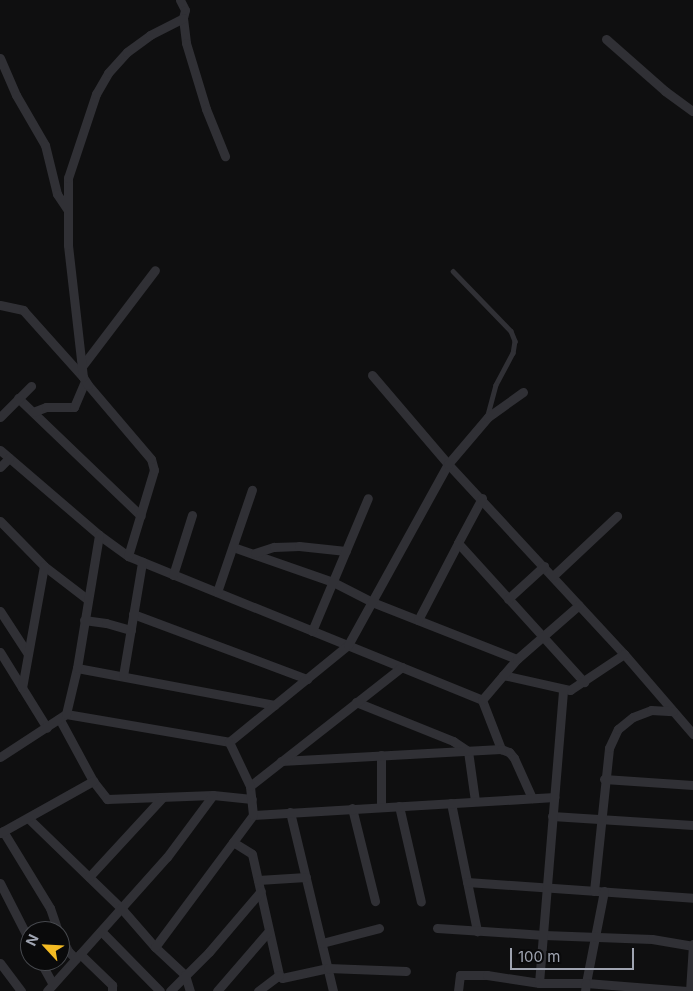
<!DOCTYPE html>
<html>
<head>
<meta charset="utf-8">
<style>
	body { margin:0 }
	#map { position:relative; width:693px; height:991px; overflow:hidden; background:#0f0f10; font-family:Inter,sans-serif }
	div>[style] { position:absolute }
	.lane>* { height:4.5px; margin:-2.25px; padding:0 2.25px; transform-origin:2.25px; border-radius:2.25px; background:#303035 }
	.street>* { height:9px; margin:-4.5px; padding:0 4.5px; transform-origin:4.5px; border-radius:4.5px; background:#303035 }
	span { translate:-50% -50%; white-space:nowrap; text-align:center; line-height:1.15; -webkit-text-stroke:4px #0a0a0b; paint-order:stroke }
	.north { position:absolute; left:20px; top:921px; width:50px; height:50px; box-sizing:border-box; background:#0a0a0b; border:1px solid #46484d; border-radius:50%; rotate:295deg; font-size:14px; font-weight:700; line-height:20px; text-align:center; color:#9fa4b1 }
	.north::after { content:''; display:block; margin:auto; width:18px; height:22px; background:#f4bb23; clip-path:polygon(50% 0,100% 100%,50% 72%,0 100%) }
	.scale { position:absolute; left:510px; top:948px; width:124px; height:22px; box-sizing:border-box; border:2px solid #9fa4b1; border-top:0; padding-left:6px; font-size:15px; line-height:18px; white-space:nowrap; color:#9fa4b1; -webkit-text-stroke:4px #0a0a0b; paint-order:stroke }
</style>
</head>
<body>
<div id="map">
	<div class="lane">
		<i style="left:453px;top:271px;width:83px;rotate:46deg"></i>
		<i style="left:511px;top:331px;width:11px;rotate:68deg"></i>
		<i style="left:515px;top:341px;width:12px;rotate:99deg"></i>
		<i style="left:513px;top:353px;width:36px;rotate:118deg"></i>
		<i style="left:496px;top:385px;width:31px;rotate:105deg"></i>
	</div>
	<div class="street">
		<i style="left:180px;top:0;width:11px;rotate:63deg"></i>
		<i style="left:185px;top:10px;width:8px;rotate:104deg"></i>
		<i style="left:183px;top:18px;width:25px;rotate:83deg"></i>
		<i style="left:186px;top:43px;width:69px;rotate:73.1deg"></i>
		<i style="left:206px;top:109px;width:51px;rotate:68deg"></i>
		<i style="left:606px;top:39px;width:79px;rotate:41.4deg"></i>
		<i style="left:665px;top:91px;width:34px;rotate:36deg"></i>
		<i style="left:0;top:58px;width:40px;rotate:66.6deg"></i>
		<i style="left:16px;top:95px;width:58px;rotate:59.9deg"></i>
		<i style="left:45px;top:145px;width:50px;rotate:76.2deg"></i>
		<i style="left:57px;top:194px;width:18px;rotate:56deg"></i>
		<i style="left:0;top:305px;width:24px;rotate:12deg"></i>
		<i style="left:23px;top:310px;width:90px;rotate:48.2deg"></i>
		<i style="left:83px;top:365px;width:119px;rotate:-52.8deg"></i>
		<i style="left:372px;top:375px;width:117px;rotate:49.5deg"></i>
		<i style="left:448px;top:464px;width:259px;rotate:47.2deg"></i>
		<i style="left:624px;top:654px;width:106px;rotate:49.2deg"></i>
		<i style="left:18px;top:398px;width:170px;rotate:43.8deg"></i>
		<i style="left:33px;top:412px;width:14px;rotate:-21deg"></i>
		<i style="left:46px;top:407px;width:28px"></i>
		<i style="left:74px;top:407px;width:28px;rotate:-67deg"></i>
		<i style="left:0;top:417px;width:44px;rotate:-45deg"></i>
		<i style="left:0;top:450px;width:130px;rotate:40.6deg"></i>
		<i style="left:99px;top:535px;width:36px;rotate:36deg"></i>
		<i style="left:128px;top:556px;width:382px;rotate:22.1deg"></i>
		<i style="left:482px;top:700px;width:53px;rotate:68.8deg"></i>
		<i style="left:0;top:467px;width:13px;rotate:-45deg"></i>
		<i style="left:482px;top:498px;width:51px;rotate:118.1deg"></i>
		<i style="left:458px;top:543px;width:188px;rotate:47.8deg"></i>
		<i style="left:0;top:521px;width:63px;rotate:45.6deg"></i>
		<i style="left:44px;top:566px;width:54px;rotate:37.5deg"></i>
		<i style="left:233px;top:547px;width:106px;rotate:19.3deg"></i>
		<i style="left:333px;top:582px;width:44px;rotate:27.1deg"></i>
		<i style="left:372px;top:602px;width:156px;rotate:21.5deg"></i>
		<i style="left:255px;top:553px;width:20px;rotate:-18deg"></i>
		<i style="left:274px;top:547px;width:25px;rotate:-2deg"></i>
		<i style="left:299px;top:546px;width:47px;rotate:6.1deg"></i>
		<i style="left:128px;top:556px;width:90px;rotate:-73.2deg"></i>
		<i style="left:154px;top:470px;width:11px;rotate:-105deg"></i>
		<i style="left:151px;top:459px;width:97px;rotate:-130.4deg"></i>
		<i style="left:88px;top:385px;width:9px;rotate:-122deg"></i>
		<i style="left:83px;top:377px;width:133px;rotate:-96.5deg"></i>
		<i style="left:68px;top:245px;width:67px;rotate:-90deg"></i>
		<i style="left:68px;top:178px;width:89px;rotate:-71.6deg"></i>
		<i style="left:96px;top:94px;width:24px;rotate:-60deg"></i>
		<i style="left:108px;top:73px;width:28px;rotate:-48deg"></i>
		<i style="left:127px;top:52px;width:29px;rotate:-36deg"></i>
		<i style="left:150px;top:35px;width:37px;rotate:-27deg"></i>
		<i style="left:173px;top:575px;width:63px;rotate:-72.4deg"></i>
		<i style="left:553px;top:576px;width:88px;rotate:-43.2deg"></i>
		<i style="left:217px;top:592px;width:108px;rotate:-71.1deg"></i>
		<i style="left:508px;top:599px;width:49px;rotate:-42.5deg"></i>
		<i style="left:0;top:611px;width:51px;rotate:56.9deg"></i>
		<i style="left:133px;top:614px;width:186px;rotate:20.5deg"></i>
		<i style="left:84px;top:620px;width:22px;rotate:8deg"></i>
		<i style="left:106px;top:623px;width:26px;rotate:16deg"></i>
		<i style="left:418px;top:620px;width:87px;rotate:-62.5deg"></i>
		<i style="left:312px;top:631px;width:144px;rotate:-67.2deg"></i>
		<i style="left:0;top:652px;width:89px;rotate:58.3deg"></i>
		<i style="left:77px;top:668px;width:201px;rotate:10.6deg"></i>
		<i style="left:503px;top:675px;width:69px;rotate:12.6deg"></i>
		<i style="left:570px;top:690px;width:65px;rotate:-33.7deg"></i>
		<i style="left:123px;top:676px;width:116px;rotate:-80.5deg"></i>
		<i style="left:22px;top:688px;width:124px;rotate:-79.8deg"></i>
		<i style="left:482px;top:700px;width:54px;rotate:-49.5deg"></i>
		<i style="left:517px;top:659px;width:82px;rotate:-41.1deg"></i>
		<i style="left:356px;top:702px;width:105px;rotate:21.9deg"></i>
		<i style="left:453px;top:741px;width:18px;rotate:34deg"></i>
		<i style="left:468px;top:751px;width:50px;rotate:82deg"></i>
		<i style="left:66px;top:714px;width:165px;rotate:9.7deg"></i>
		<i style="left:229px;top:742px;width:154px;rotate:-39.2deg"></i>
		<i style="left:348px;top:645px;width:207px;rotate:-61.1deg"></i>
		<i style="left:448px;top:464px;width:62px;rotate:-49.6deg"></i>
		<i style="left:488px;top:417px;width:43px;rotate:-35.5deg"></i>
		<i style="left:60px;top:720px;width:69px;rotate:61.6deg"></i>
		<i style="left:93px;top:781px;width:23px;rotate:52deg"></i>
		<i style="left:107px;top:799px;width:106px;rotate:-2.2deg"></i>
		<i style="left:213px;top:795px;width:39px;rotate:6deg"></i>
		<i style="left:381px;top:755px;width:52px;rotate:90deg"></i>
		<i style="left:0;top:757px;width:79px;rotate:-33.1deg"></i>
		<i style="left:66px;top:714px;width:47px;rotate:-76.6deg"></i>
		<i style="left:77px;top:668px;width:135px;rotate:-80.6deg"></i>
		<i style="left:281px;top:761px;width:220px;rotate:-3.1deg"></i>
		<i style="left:501px;top:749px;width:9px;rotate:21deg"></i>
		<i style="left:509px;top:752px;width:8px;rotate:50deg"></i>
		<i style="left:514px;top:758px;width:44px;rotate:65.8deg"></i>
		<i style="left:604px;top:779px;width:89px;rotate:3.9deg"></i>
		<i style="left:250px;top:786px;width:193px;rotate:-38.1deg"></i>
		<i style="left:451px;top:803px;width:131px;rotate:78.5deg"></i>
		<i style="left:399px;top:806px;width:98px;rotate:77.1deg"></i>
		<i style="left:352px;top:808px;width:96px;rotate:76.1deg"></i>
		<i style="left:290px;top:812px;width:184px;rotate:76.5deg"></i>
		<i style="left:253px;top:815px;width:302px;rotate:-3.4deg"></i>
		<i style="left:552px;top:816px;width:141px;rotate:3.7deg"></i>
		<i style="left:28px;top:818px;width:129px;rotate:44.1deg"></i>
		<i style="left:121px;top:908px;width:52px;rotate:48.9deg"></i>
		<i style="left:155px;top:947px;width:41px;rotate:43deg"></i>
		<i style="left:185px;top:975px;width:17px;rotate:73deg"></i>
		<i style="left:3px;top:831px;width:90px;rotate:58.6deg"></i>
		<i style="left:50px;top:908px;width:24px;rotate:71deg"></i>
		<i style="left:0;top:833px;width:107px;rotate:-29.2deg"></i>
		<i style="left:233px;top:842px;width:22px;rotate:32deg"></i>
		<i style="left:252px;top:854px;width:124px;rotate:77.4deg"></i>
		<i style="left:279px;top:975px;width:4px;rotate:45deg"></i>
		<i style="left:282px;top:978px;width:47px;rotate:-12.3deg"></i>
		<i style="left:328px;top:968px;width:78px;rotate:2.2deg"></i>
		<i style="left:89px;top:877px;width:108px;rotate:-47.3deg"></i>
		<i style="left:258px;top:880px;width:48px;rotate:-3.6deg"></i>
		<i style="left:467px;top:882px;width:227px;rotate:4deg"></i>
		<i style="left:0;top:883px;width:66px;rotate:63deg"></i>
		<i style="left:594px;top:891px;width:144px;rotate:-84deg"></i>
		<i style="left:609px;top:748px;width:21px;rotate:-65deg"></i>
		<i style="left:618px;top:729px;width:19px;rotate:-39deg"></i>
		<i style="left:633px;top:717px;width:19px;rotate:-21deg"></i>
		<i style="left:651px;top:710px;width:22px;rotate:3deg"></i>
		<i style="left:604px;top:891px;width:94px;rotate:101.1deg"></i>
		<i style="left:586px;top:983px;width:101px;rotate:4.5deg"></i>
		<i style="left:437px;top:928px;width:107px;rotate:3.7deg"></i>
		<i style="left:544px;top:935px;width:108px;rotate:2.1deg"></i>
		<i style="left:652px;top:939px;width:42px;rotate:9.7deg"></i>
		<i style="left:101px;top:931px;width:84px;rotate:45.5deg"></i>
		<i style="left:60px;top:935px;width:18px;rotate:63deg"></i>
		<i style="left:68px;top:951px;width:11px;rotate:45deg"></i>
		<i style="left:322px;top:943px;width:59px;rotate:-14.7deg"></i>
		<i style="left:155px;top:947px;width:164px;rotate:-53.4deg"></i>
		<i style="left:253px;top:815px;width:29px;rotate:-96deg"></i>
		<i style="left:250px;top:786px;width:49px;rotate:-115.5deg"></i>
		<i style="left:80px;top:954px;width:45px;rotate:44.1deg"></i>
		<i style="left:112px;top:985px;width:6px;rotate:90deg"></i>
		<i style="left:40px;top:961px;width:26px;rotate:61deg"></i>
		<i style="left:0;top:963px;width:35px;rotate:53deg"></i>
		<i style="left:539px;top:983px;width:295px;rotate:-85.3deg"></i>
		<i style="left:47px;top:991px;width:180px;rotate:-48.2deg"></i>
		<i style="left:167px;top:857px;width:77px;rotate:-53.4deg"></i>
		<i style="left:170px;top:991px;width:55px;rotate:-45deg"></i>
		<i style="left:209px;top:952px;width:80px;rotate:-49.6deg"></i>
		<i style="left:217px;top:991px;width:78px;rotate:-49.2deg"></i>
		<i style="left:258px;top:991px;width:26px;rotate:-37deg"></i>
		<i style="left:458px;top:991px;width:16px;rotate:-83deg"></i>
		<i style="left:460px;top:975px;width:27px"></i>
		<i style="left:487px;top:975px;width:53px;rotate:8.7deg"></i>
		<i style="left:539px;top:983px;width:47px"></i>
		<i style="left:586px;top:983px;width:8px;rotate:97deg"></i>
		<i style="left:690px;top:991px;width:47px;rotate:-86.3deg"></i>
	</div>
	<div class="north">N</div>
	<div class="scale">100 m</div>
</div>
</body>
</html>
